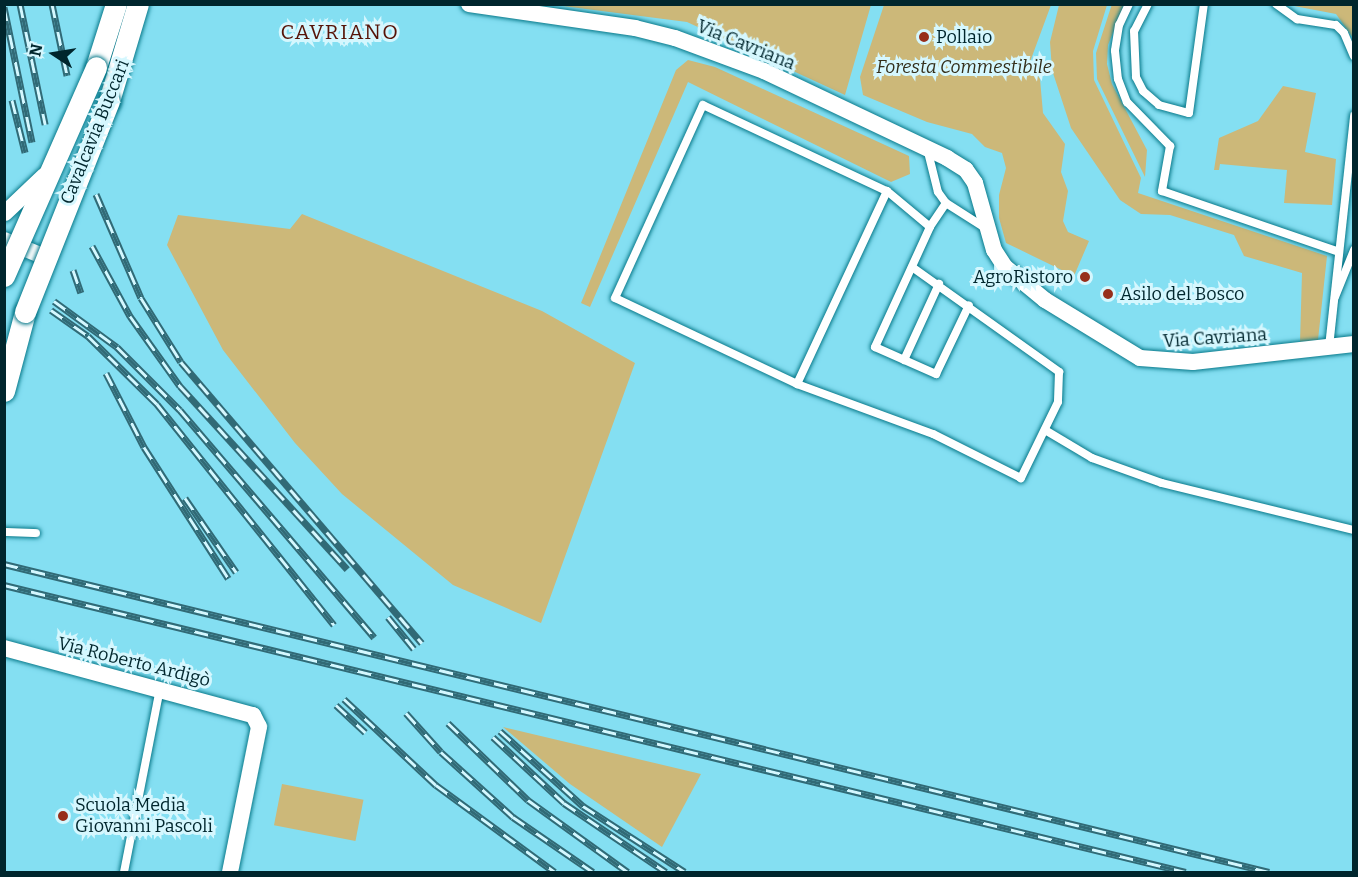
<!DOCTYPE html>
<html>
<head>
<meta charset="utf-8">
<style>
	body { margin:0 }
	#map { position:relative; width:1358px; height:877px; overflow:hidden; background:#84dff2; font-family:Bitter,serif }
	div>[style] { position:absolute }
	.green>* { inset:0; background:#ccb879; transform-origin:0 0 }
	.roads { filter:drop-shadow(0 0 2px #08798a) drop-shadow(0 0 2px #08798a) }
	.service>* { height:8px; margin:-4px; padding:0 4px; transform-origin:4px; border-radius:4px; background:#fff }
	.minor>* { height:16px; margin:-8px; padding:0 8px; transform-origin:8px; border-radius:8px; background:#fff }
	.tertiary>* { height:21px; margin:-10.5px; padding:0 10.5px; transform-origin:10.5px; border-radius:10.5px; background:#fff }
	.rail>* { height:7px; margin-top:-3.5px; transform-origin:0; background:repeating-linear-gradient(90deg,#d5f7fe 0 14px,#316a76 0 28px); box-sizing:border-box; border-block:2px solid #316a76 }
	.bridges { filter:drop-shadow(0 0 2px #08798a) drop-shadow(0 0 2px #08798a) }
	.minor-bridge>* { height:16px; margin:-8px; padding:0 8px; transform-origin:8px; border-radius:8px; background:#fff }
	.tertiary-bridge>* { height:21px; margin:-10.5px; padding:0 10.5px; transform-origin:10.5px; border-radius:10.5px; background:#fff }
	.dots>* { width:16px; height:16px; translate:-50% -50%; box-sizing:border-box; border:3px solid #d5f7fe; border-radius:50% }
	span { translate:-50% -50%; white-space:nowrap; text-align:center; line-height:1.15; -webkit-text-stroke:6px #d5f7fe; paint-order:stroke }
	.poi-label { font-size:18px; color:#00262d }
	.left { translate:0 -50%; text-align:left }
	.right { translate:-100% -50%; text-align:right }
	.street-label { font-size:18px; color:#00262d }
	.park-label { font-size:18px; color:#342e1a; font-style:italic }
	.quarter-label { font-size:21px; color:#561307; letter-spacing:1.5px }
	.frame { position:absolute; inset:0; border:6px solid #00262d; pointer-events:none }
	.north { position:absolute; left:24px; top:24px; width:60px; height:60px; -webkit-text-stroke:4px #d5f7fe; paint-order:stroke; rotate:282deg; font-size:16px; font-weight:700; line-height:24px; text-align:center; color:#00262d }
	.north::after { content:''; display:block; margin:auto; width:21px; height:27px; background:#00262d; clip-path:polygon(50% 0,100% 100%,50% 72%,0 100%) }
</style>
</head>
<body>
<div id="map">
	<div class="green">
		<i style="clip-path:polygon(1112px 4px,1124px 5px,1108px 45px,1107px 64px,1112px 84px,1147px 150px,1145px 177px,1097px 79px,1096px 53px)"></i>
		<i style="clip-path:polygon(555px 5px,871px 5px,845px 95px,687px 22px)"></i>
		<i style="clip-path:polygon(884px 5px,1051px 5px,1027px 70px,1033px 68px,1040px 79px,1043px 113px,1065px 144px,1061px 172px,1068px 191px,1063px 221px,1068px 232px,1089px 241px,1074px 276px,1006px 243px,999px 218px,999px 195px,1006px 168px,1002px 153px,985px 147px,972px 134px,927px 122px,863px 95px,860px 77px)"></i>
		<i style="clip-path:polygon(1059px 5px,1107px 5px,1093px 51px,1094px 80px,1141px 178px,1138px 193px,1327px 256px,1318px 340px,1300px 342px,1302px 273px,1244px 256px,1234px 235px,1170px 215px,1141px 214px,1120px 200px,1071px 128px,1052px 70px,1050px 42px)"></i>
		<i style="clip-path:polygon(1289px 5px,1353px 5px,1353px 38px,1336px 14px)"></i>
		<i style="clip-path:polygon(688px 60px,715px 67px,909px 156px,910px 174px,891px 182px,688px 82px,590px 307px,581px 303px,676px 70px)"></i>
		<i style="clip-path:polygon(1283px 86px,1316px 93px,1305px 152px,1336px 159px,1332px 205px,1284px 203px,1287px 170px,1220px 164px,1219px 170px,1214px 170px,1219px 138px,1258px 121px)"></i>
		<i style="clip-path:polygon(302px 214px,542px 311px,635px 363px,541px 623px,453px 585px,342px 494px,295px 443px,223px 350px,167px 245px,178px 215px,290px 229px)"></i>
		<i style="clip-path:polygon(503px 727px,701px 774px,662px 847px,570px 784px)"></i>
		<i style="left:282px;top:784px;width:83px;height:42px;rotate:11deg"></i>
	</div>
	<div class="roads">
		<div class="service">
			<i style="left:1129px;top:4px;width:23px;rotate:115deg"></i>
			<i style="left:1119px;top:25px;width:26px;rotate:99deg"></i>
			<i style="left:1115px;top:51px;width:28px;rotate:84deg"></i>
			<i style="left:1118px;top:79px;width:25px;rotate:69deg"></i>
			<i style="left:1127px;top:102px;width:62px;rotate:45.7deg"></i>
			<i style="left:1170px;top:146px;width:46px;rotate:100.1deg"></i>
			<i style="left:1162px;top:191px;width:184px;rotate:19deg"></i>
			<i style="left:1148px;top:4px;width:30px;rotate:117deg"></i>
			<i style="left:1134px;top:31px;width:46px;rotate:87.5deg"></i>
			<i style="left:1136px;top:77px;width:16px;rotate:63deg"></i>
			<i style="left:1143px;top:91px;width:21px;rotate:41deg"></i>
			<i style="left:1159px;top:105px;width:31px;rotate:15deg"></i>
			<i style="left:1189px;top:113px;width:110px;rotate:-82.2deg"></i>
			<i style="left:1276px;top:4px;width:26px;rotate:36deg"></i>
			<i style="left:1297px;top:19px;width:39px;rotate:9deg"></i>
			<i style="left:1336px;top:25px;width:11px;rotate:45deg"></i>
			<i style="left:1344px;top:33px;width:25px;rotate:67deg"></i>
			<i style="left:927px;top:148px;width:45px;rotate:76deg"></i>
			<i style="left:938px;top:192px;width:14px;rotate:54deg"></i>
			<i style="left:946px;top:203px;width:49px;rotate:32.4deg"></i>
			<i style="left:946px;top:203px;width:29px;rotate:124deg"></i>
			<i style="left:930px;top:227px;width:132px;rotate:114.6deg"></i>
			<i style="left:875px;top:347px;width:67px;rotate:23.9deg"></i>
			<i style="left:936px;top:374px;width:76px;rotate:-64.4deg"></i>
			<i style="left:912px;top:267px;width:181px;rotate:35.5deg"></i>
			<i style="left:1059px;top:372px;width:30px;rotate:92deg"></i>
			<i style="left:1058px;top:402px;width:85px;rotate:116deg"></i>
			<i style="left:1021px;top:478px;width:98px;rotate:-153.4deg"></i>
			<i style="left:933px;top:434px;width:145px;rotate:-159.8deg"></i>
			<i style="left:797px;top:384px;width:201px;rotate:-154.7deg"></i>
			<i style="left:615px;top:298px;width:212px;rotate:-65.5deg"></i>
			<i style="left:703px;top:105px;width:203px;rotate:25.1deg"></i>
			<i style="left:887px;top:191px;width:56px;rotate:39.9deg"></i>
			<i style="left:1335px;top:297px;width:51px;rotate:-68deg"></i>
			<i style="left:1329px;top:347px;width:233px;rotate:-83.8deg"></i>
			<i style="left:904px;top:360px;width:84px;rotate:-65.3deg"></i>
			<i style="left:797px;top:384px;width:213px;rotate:-65deg"></i>
			<i style="left:1045px;top:430px;width:55px;rotate:30.8deg"></i>
			<i style="left:1092px;top:458px;width:74px;rotate:19.7deg"></i>
			<i style="left:1162px;top:483px;width:198px;rotate:13.8deg"></i>
			<i style="left:4px;top:532px;width:32px;rotate:2deg"></i>
			<i style="left:124px;top:872px;width:187px;rotate:-78.9deg"></i>
		</div>
		<div class="minor">
			<i style="left:469px;top:4px;width:168px;rotate:8.2deg"></i>
			<i style="left:635px;top:28px;width:41px;rotate:14deg"></i>
			<i style="left:675px;top:38px;width:95px;rotate:20.3deg"></i>
			<i style="left:764px;top:71px;width:203px;rotate:25.4deg"></i>
			<i style="left:947px;top:158px;width:22px;rotate:32deg"></i>
			<i style="left:966px;top:170px;width:16px;rotate:55deg"></i>
			<i style="left:975px;top:183px;width:70px;rotate:74.2deg"></i>
			<i style="left:994px;top:250px;width:20px;rotate:57deg"></i>
			<i style="left:1005px;top:267px;width:52px;rotate:39.5deg"></i>
			<i style="left:1045px;top:300px;width:111px;rotate:31.4deg"></i>
			<i style="left:1140px;top:358px;width:53px;rotate:4.3deg"></i>
			<i style="left:1193px;top:362px;width:162px;rotate:-6.4deg"></i>
			<i style="left:4px;top:240px;width:44px;rotate:22.5deg"></i>
			<i style="left:4px;top:648px;width:258px;rotate:15.1deg"></i>
			<i style="left:253px;top:715px;width:13px;rotate:63deg"></i>
			<i style="left:259px;top:727px;width:148px;rotate:101.3deg"></i>
		</div>
		<div class="tertiary">
			<i style="left:96px;top:67px;width:66px;rotate:-72.4deg"></i>
			<i style="left:109px;top:101px;width:101px;rotate:-73.4deg"></i>
			<i style="left:4px;top:391px;width:82px;rotate:-75.1deg"></i>
		</div>
	</div>
	<div class="rail">
		<i style="left:20px;top:4px;width:123px;rotate:78.2deg"></i>
		<i style="left:52px;top:4px;width:73px;rotate:78.1deg"></i>
		<i style="left:4px;top:7px;width:138px;rotate:78.3deg"></i>
		<i style="left:12px;top:100px;width:54px;rotate:76deg"></i>
		<i style="left:96px;top:194px;width:113px;rotate:66.6deg"></i>
		<i style="left:141px;top:298px;width:75px;rotate:58deg"></i>
		<i style="left:181px;top:362px;width:370px;rotate:49.4deg"></i>
		<i style="left:92px;top:246px;width:80px;rotate:61.5deg"></i>
		<i style="left:130px;top:316px;width:86px;rotate:54.5deg"></i>
		<i style="left:180px;top:386px;width:248px;rotate:47.6deg"></i>
		<i style="left:73px;top:270px;width:24px;rotate:71deg"></i>
		<i style="left:54px;top:301px;width:78px;rotate:36.1deg"></i>
		<i style="left:117px;top:347px;width:89px;rotate:45deg"></i>
		<i style="left:180px;top:410px;width:299px;rotate:49.5deg"></i>
		<i style="left:51px;top:310px;width:45px;rotate:35.1deg"></i>
		<i style="left:88px;top:336px;width:97px;rotate:44.6deg"></i>
		<i style="left:157px;top:404px;width:283px;rotate:51.3deg"></i>
		<i style="left:106px;top:373px;width:83px;rotate:62.8deg"></i>
		<i style="left:144px;top:447px;width:156px;rotate:57.3deg"></i>
		<i style="left:185px;top:498px;width:90px;rotate:55.4deg"></i>
		<i style="left:4px;top:564px;width:1302px;rotate:13.68deg"></i>
		<i style="left:4px;top:585px;width:1216px;rotate:13.65deg"></i>
		<i style="left:388px;top:617px;width:41px;rotate:50.9deg"></i>
		<i style="left:344px;top:699px;width:126px;rotate:43.1deg"></i>
		<i style="left:436px;top:785px;width:147px;rotate:36.2deg"></i>
		<i style="left:336px;top:705px;width:40px;rotate:43deg"></i>
		<i style="left:406px;top:713px;width:52px;rotate:48.1deg"></i>
		<i style="left:441px;top:752px;width:97px;rotate:42.1deg"></i>
		<i style="left:513px;top:817px;width:97px;rotate:34.5deg"></i>
		<i style="left:448px;top:723px;width:111px;rotate:43.9deg"></i>
		<i style="left:528px;top:800px;width:123px;rotate:35.8deg"></i>
		<i style="left:500px;top:731px;width:112px;rotate:42.1deg"></i>
		<i style="left:583px;top:806px;width:121px;rotate:32.9deg"></i>
		<i style="left:493px;top:737px;width:97px;rotate:42.9deg"></i>
		<i style="left:564px;top:803px;width:123px;rotate:34.1deg"></i>
	</div>
	<div class="bridges">
		<div class="minor-bridge">
			<i style="left:5px;top:213px;width:54px;rotate:-43.5deg"></i>
		</div>
		<div class="tertiary-bridge">
			<i style="left:4px;top:276px;width:228px;rotate:-66.2deg"></i>
			<i style="left:25px;top:312px;width:227px;rotate:-68.3deg"></i>
		</div>
	</div>
	<div class="dots">
		<i style="left:924px;top:37px;background:#972e1a"></i>
		<i style="left:1085px;top:277px;background:#972e1a"></i>
		<i style="left:1108px;top:294px;background:#972e1a"></i>
		<i style="left:63px;top:816px;background:#972e1a"></i>
	</div>
	<div class="poi-label">
		<span class="left" style="left:936px;top:37px">Pollaio</span>
		<span class="right" style="left:1073px;top:277px">AgroRistoro</span>
		<span class="left" style="left:1120px;top:294px">Asilo del Bosco</span>
		<span class="left" style="left:75px;top:816px">Scuola Media<br>Giovanni Pascoli</span>
	</div>
	<div class="street-label">
		<span style="left:746px;top:45px;rotate:22deg">Via Cavriana</span>
		<span style="left:95px;top:132px;rotate:-68deg">Cavalcavia Buccari</span>
		<span style="left:1215px;top:338px;rotate:-4deg">Via Cavriana</span>
		<span style="left:134px;top:662px;rotate:14deg">Via Roberto Ardigò</span>
	</div>
	<div class="park-label">
		<span style="left:964px;top:67px">Foresta Commestibile</span>
	</div>
	<div class="quarter-label">
		<span style="left:340px;top:32px">CAVRIANO</span>
	</div>
	<div class="frame"></div>
	<div class="north">N</div>
</div>
</body>
</html>
